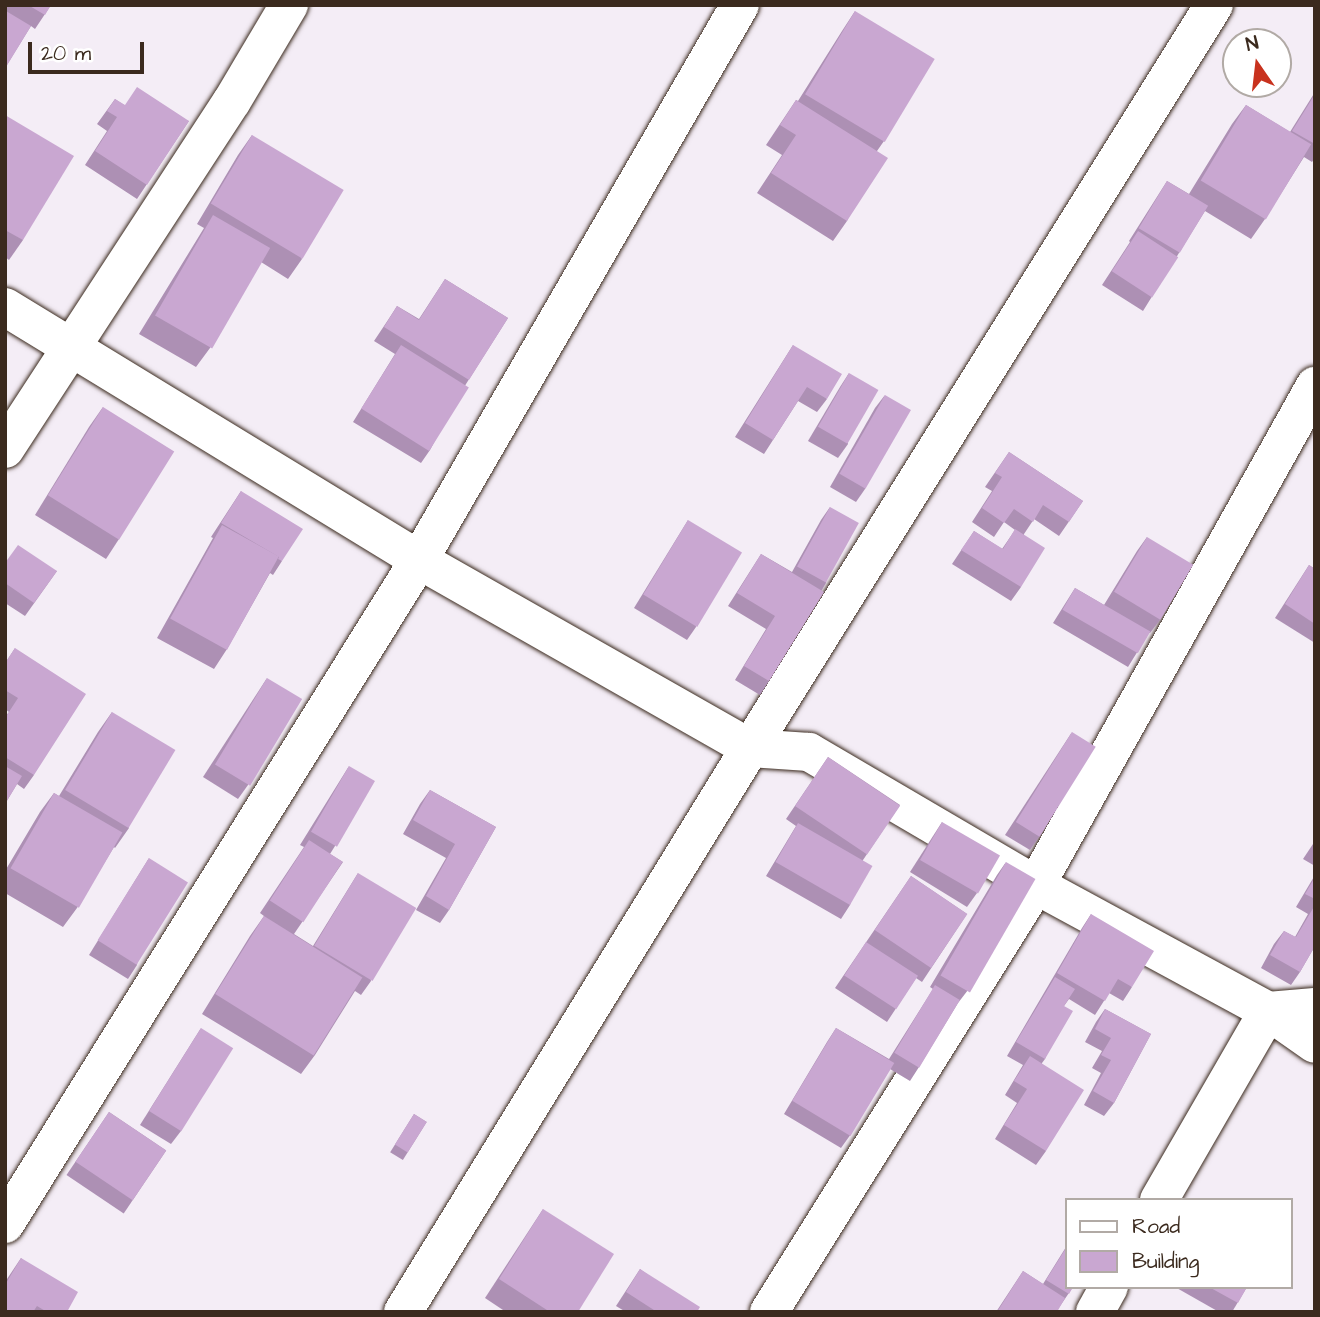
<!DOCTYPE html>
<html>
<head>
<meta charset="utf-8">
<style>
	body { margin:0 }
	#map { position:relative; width:1320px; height:1317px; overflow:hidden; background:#f4edf6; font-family:"Architects Daughter",sans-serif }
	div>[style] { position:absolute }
	.roads { filter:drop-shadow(0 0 2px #3b2a1e) drop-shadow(0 0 2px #3b2a1e) }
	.minor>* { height:38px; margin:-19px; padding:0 19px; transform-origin:19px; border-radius:19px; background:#fff }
	.wall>* { inset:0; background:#ad90b4; transform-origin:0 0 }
	.building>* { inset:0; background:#c9a7d1; transform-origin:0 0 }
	span { translate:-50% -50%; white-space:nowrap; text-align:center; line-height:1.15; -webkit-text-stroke:5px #fff; paint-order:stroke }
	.frame { position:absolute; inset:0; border:7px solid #3b2a1e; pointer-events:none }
	.legend { position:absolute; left:1065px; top:1198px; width:228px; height:91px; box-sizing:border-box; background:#fff; border:2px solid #b1aaa5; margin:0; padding:9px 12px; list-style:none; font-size:21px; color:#3b2a1e }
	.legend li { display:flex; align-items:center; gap:14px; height:35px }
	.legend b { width:35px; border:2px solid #b1aaa5 }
	.north { position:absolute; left:1222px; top:28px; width:70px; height:70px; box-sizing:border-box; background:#fff; border:2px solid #b1aaa5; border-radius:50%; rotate:346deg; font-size:19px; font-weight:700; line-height:28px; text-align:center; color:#3b2a1e }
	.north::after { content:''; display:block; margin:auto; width:24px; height:32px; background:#c8321e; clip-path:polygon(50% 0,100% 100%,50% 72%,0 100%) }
	.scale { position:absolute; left:28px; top:42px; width:116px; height:32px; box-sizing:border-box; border:4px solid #3b2a1e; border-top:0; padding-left:9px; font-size:21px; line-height:24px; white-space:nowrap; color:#3b2a1e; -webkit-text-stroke:5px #fff; paint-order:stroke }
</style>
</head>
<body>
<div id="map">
	<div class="roads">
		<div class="minor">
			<i style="left:5px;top:307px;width:485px;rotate:31.4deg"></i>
			<i style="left:419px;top:560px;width:381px;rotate:29.6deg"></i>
			<i style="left:750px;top:748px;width:59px;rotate:3.9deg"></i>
			<i style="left:809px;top:752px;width:263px;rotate:30.4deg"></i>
			<i style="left:1036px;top:885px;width:264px;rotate:28.5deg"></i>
			<i style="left:1268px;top:1011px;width:57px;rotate:35.1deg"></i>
			<i style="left:5px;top:449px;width:415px;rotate:-56.9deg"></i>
			<i style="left:232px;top:101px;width:112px;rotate:-59.3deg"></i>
			<i style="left:1159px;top:1200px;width:218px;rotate:-60deg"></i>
			<i style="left:1268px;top:1011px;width:47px;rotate:-4.9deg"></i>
			<i style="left:5px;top:1224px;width:782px;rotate:-58.06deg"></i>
			<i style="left:419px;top:560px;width:641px;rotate:-59.96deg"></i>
			<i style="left:403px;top:1312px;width:662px;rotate:-58.4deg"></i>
			<i style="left:750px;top:748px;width:876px;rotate:-58.02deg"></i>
			<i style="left:769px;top:1312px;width:504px;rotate:-57.98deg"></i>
			<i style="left:1036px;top:885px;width:572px;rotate:-60.79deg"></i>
			<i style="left:1095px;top:1312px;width:29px;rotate:-61deg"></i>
		</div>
	</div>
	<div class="wall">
		<i style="clip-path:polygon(5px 5px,51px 5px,35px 29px,31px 26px,5px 68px)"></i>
		<i style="clip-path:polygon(855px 11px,884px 141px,877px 151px,847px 221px,833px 241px,757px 193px,782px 155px,766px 145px,796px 100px,798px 101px,842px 31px)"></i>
		<i style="clip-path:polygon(1315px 92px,1315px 158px,1312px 162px,1304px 157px,1265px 219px,1251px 239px,1205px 211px,1143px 311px,1102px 285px,1130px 242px,1129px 241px,1167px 181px,1189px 194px,1232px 124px,1246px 105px,1290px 132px)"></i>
		<i style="clip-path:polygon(115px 99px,124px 105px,189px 121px,137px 199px,85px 165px,107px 131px,97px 124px)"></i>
		<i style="clip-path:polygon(5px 115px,23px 240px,9px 260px,5px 257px)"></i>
		<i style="clip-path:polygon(252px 135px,302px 259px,288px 279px,261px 262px,210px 348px,196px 367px,139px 334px,204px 228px,197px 224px,238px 155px)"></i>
		<i style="clip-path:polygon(445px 279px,508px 318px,466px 384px,430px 450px,421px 463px,353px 422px,395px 354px,374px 341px,388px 320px,397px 306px,419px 319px)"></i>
		<i style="clip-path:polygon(793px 345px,827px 399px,817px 412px,798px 401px,764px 454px,735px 437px)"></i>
		<i style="clip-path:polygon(849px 373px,848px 444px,838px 458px,808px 441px,840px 387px)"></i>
		<i style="clip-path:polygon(885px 395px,865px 489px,856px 502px,830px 487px,875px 408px)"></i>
		<i style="clip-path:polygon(103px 407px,119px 539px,106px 559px,35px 515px,89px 427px)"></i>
		<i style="clip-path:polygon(1009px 452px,1083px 501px,1059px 536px,1034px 519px,1024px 534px,1021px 587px,1011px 601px,952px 564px,974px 531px,1002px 549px,1015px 530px,1004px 522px,994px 537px,972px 522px,992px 491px,985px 487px)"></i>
		<i style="clip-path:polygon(241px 491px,282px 561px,273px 575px,270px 573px,227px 649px,214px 669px,157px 638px,213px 538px,211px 537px)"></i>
		<i style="clip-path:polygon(830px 507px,826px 583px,769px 681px,760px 695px,735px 680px,766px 629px,728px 606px,761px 554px,792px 572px,821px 520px)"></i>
		<i style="clip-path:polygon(688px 520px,696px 627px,687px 640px,634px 608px)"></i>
		<i style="clip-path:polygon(1147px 537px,1160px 620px,1150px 633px,1149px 633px,1128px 667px,1053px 623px,1075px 588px,1104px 605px,1137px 551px)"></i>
		<i style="clip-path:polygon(5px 563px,57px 571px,25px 616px,5px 603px)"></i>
		<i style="clip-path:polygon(1309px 565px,1315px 569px,1315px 643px,1275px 618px)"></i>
		<i style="clip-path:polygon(15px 648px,34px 775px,24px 789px,17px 784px,5px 804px,5px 717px,9px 712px,5px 709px,6px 662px)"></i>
		<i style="clip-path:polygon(267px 678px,248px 785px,238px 799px,203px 777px)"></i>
		<i style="clip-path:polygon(112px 712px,129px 828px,115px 848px,114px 847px,77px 908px,63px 927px,5px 893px,5px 871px,40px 812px,54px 793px,59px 796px,98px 732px)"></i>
		<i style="clip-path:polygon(1072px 732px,1039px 837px,1030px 850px,1005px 835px)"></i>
		<i style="clip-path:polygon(828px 757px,900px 805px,863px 860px,850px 905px,841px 919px,766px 876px,796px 826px,786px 819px)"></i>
		<i style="clip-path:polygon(349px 766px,335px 846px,330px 854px,343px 862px,294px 934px,313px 946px,358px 873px,371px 981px,361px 995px,355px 991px,315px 1055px,301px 1074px,202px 1014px,250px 936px,264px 916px,260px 913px,304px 847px,300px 845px)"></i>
		<i style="clip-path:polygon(430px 790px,496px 827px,449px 910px,440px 923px,416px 910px,446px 858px,403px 834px,420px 804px)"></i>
		<i style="clip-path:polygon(942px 822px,977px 893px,967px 907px,910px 872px)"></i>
		<i style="clip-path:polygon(1315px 841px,1315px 866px,1303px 859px)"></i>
		<i style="clip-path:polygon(149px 858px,137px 965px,128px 979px,89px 955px)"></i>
		<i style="clip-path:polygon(1006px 862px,968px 990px,958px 1003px,919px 1067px,910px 1081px,890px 1069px,851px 1134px,841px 1148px,784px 1114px,827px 1042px,836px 1028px,889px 1059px,933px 989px,930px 987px,997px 875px)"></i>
		<i style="clip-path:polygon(1315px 875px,1315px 946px,1300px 972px,1291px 985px,1261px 968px,1274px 944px,1284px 931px,1295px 937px,1308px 914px,1296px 907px)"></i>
		<i style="clip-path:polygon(911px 876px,967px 914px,922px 982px,916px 978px,887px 1022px,835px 988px)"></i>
		<i style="clip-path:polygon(1091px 914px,1132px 987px,1123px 1001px,1109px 993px,1095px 1015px,1069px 999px,1064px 1006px,1045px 1059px,1042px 1063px,1046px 1151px,1036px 1165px,995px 1139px,1017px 1103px,1005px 1095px,1023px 1065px,1007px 1056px,1082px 928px)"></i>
		<i style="clip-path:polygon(1105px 1009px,1151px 1034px,1114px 1103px,1104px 1116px,1084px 1105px,1101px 1073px,1092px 1068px,1102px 1051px,1085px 1042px,1096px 1022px)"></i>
		<i style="clip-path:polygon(201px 1028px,181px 1131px,171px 1144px,140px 1125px)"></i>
		<i style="left:109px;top:1112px;width:69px;height:76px;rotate:34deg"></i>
		<i style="left:414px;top:1114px;width:15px;height:45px;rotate:32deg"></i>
		<i style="clip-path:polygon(543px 1209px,578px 1312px,506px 1312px,485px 1298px)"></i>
		<i style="clip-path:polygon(1066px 1247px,1073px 1287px,1056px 1312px,996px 1312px,1023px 1271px,1043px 1284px)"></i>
		<i style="clip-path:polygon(21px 1258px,67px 1312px,5px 1312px,5px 1282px)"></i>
		<i style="clip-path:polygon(640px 1269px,697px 1312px,626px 1312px,616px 1306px)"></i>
		<i style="clip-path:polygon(1175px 1287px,1247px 1287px,1232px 1312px,1219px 1312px)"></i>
	</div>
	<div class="building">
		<i style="clip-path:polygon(28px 5px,51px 5px,45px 15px)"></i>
		<i style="clip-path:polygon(6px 11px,31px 26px,6px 67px,5px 13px)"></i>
		<i style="left:855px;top:11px;width:93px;height:97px;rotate:31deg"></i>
		<i style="clip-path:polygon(137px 87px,189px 121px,147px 185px,95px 151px,117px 117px,107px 111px,115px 99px,125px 105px)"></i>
		<i style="clip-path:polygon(1315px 94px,1315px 144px,1292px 131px)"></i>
		<i style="clip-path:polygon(796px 100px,888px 158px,847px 221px,771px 173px,796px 135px,780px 125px)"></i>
		<i style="left:1246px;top:105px;width:76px;height:88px;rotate:31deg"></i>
		<i style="clip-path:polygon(5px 115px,74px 156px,23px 240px,5px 230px)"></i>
		<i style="left:252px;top:135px;width:107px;height:80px;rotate:31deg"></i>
		<i style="left:1167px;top:181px;width:48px;height:55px;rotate:31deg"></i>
		<i style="left:213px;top:215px;width:66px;height:116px;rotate:30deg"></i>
		<i style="left:1138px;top:231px;width:48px;height:48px;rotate:33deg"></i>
		<i style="clip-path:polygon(445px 279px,508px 318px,469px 380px,384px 327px,397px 306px,419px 320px)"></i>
		<i style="left:401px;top:345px;width:80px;height:75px;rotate:32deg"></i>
		<i style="clip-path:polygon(793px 345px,842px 374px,827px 399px,807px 387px,773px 440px,745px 423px)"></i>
		<i style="left:849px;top:373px;width:34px;height:62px;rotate:30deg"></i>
		<i style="left:885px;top:395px;width:30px;height:91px;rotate:30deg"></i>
		<i style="left:103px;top:407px;width:84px;height:104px;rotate:32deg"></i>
		<i style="clip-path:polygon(1009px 452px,1083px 501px,1069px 522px,1043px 505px,1033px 522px,1014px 509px,1004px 523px,982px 508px,1002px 477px,995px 473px)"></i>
		<i style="clip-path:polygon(241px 491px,303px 529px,282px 561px,278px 559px,279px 557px,221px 523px)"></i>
		<i style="left:830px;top:507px;width:33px;height:68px;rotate:29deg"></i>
		<i style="left:688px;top:520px;width:63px;height:87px;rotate:31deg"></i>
		<i style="left:222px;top:525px;width:65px;height:107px;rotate:29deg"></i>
		<i style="clip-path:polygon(1015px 529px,1045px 548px,1021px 587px,961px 550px,974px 531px,1003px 549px)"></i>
		<i style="left:1147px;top:537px;width:54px;height:64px;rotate:31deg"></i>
		<i style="clip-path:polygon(18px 545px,57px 571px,34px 603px,5px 583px,5px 563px)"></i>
		<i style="clip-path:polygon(761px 554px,824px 592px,769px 681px,744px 666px,775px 616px,737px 593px)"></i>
		<i style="clip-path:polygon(1309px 565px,1315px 569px,1315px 624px,1285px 604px)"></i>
		<i style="left:1075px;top:588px;width:87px;height:25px;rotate:30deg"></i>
		<i style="clip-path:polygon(15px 648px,86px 694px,34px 775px,5px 757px,5px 718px,18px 698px,5px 690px,5px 663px)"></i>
		<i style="left:267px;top:678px;width:41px;height:101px;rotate:31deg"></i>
		<i style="left:112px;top:712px;width:74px;height:91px;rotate:31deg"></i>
		<i style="left:1072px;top:732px;width:28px;height:106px;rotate:32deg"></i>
		<i style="left:828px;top:757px;width:87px;height:59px;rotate:34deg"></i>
		<i style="clip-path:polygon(5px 766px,22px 776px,5px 804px)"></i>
		<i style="left:349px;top:766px;width:30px;height:76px;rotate:30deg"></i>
		<i style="clip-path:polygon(430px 790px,496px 827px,449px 910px,426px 896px,455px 844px,413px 820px)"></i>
		<i style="left:54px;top:793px;width:79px;height:87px;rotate:30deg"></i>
		<i style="left:942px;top:822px;width:67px;height:44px;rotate:30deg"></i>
		<i style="left:798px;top:823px;width:86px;height:45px;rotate:30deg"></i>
		<i style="left:309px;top:840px;width:40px;height:72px;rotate:33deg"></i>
		<i style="left:149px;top:858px;width:46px;height:97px;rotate:32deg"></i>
		<i style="left:1006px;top:862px;width:34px;height:131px;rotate:30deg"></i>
		<i style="left:358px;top:873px;width:68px;height:85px;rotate:31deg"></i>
		<i style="left:911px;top:876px;width:68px;height:65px;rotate:34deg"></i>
		<i style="clip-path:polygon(1315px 877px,1315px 899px,1305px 894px)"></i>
		<i style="clip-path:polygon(1315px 905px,1315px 946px,1300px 972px,1270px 955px,1284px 931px,1296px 937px)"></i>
		<i style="clip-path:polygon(1091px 914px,1154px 951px,1132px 987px,1118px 979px,1105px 1001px,1057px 973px)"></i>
		<i style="left:264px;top:916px;width:116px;height:92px;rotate:32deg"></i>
		<i style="left:866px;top:942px;width:62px;height:40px;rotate:33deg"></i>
		<i style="clip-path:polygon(1055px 977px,1075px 989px,1064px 1006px,1073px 1011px,1045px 1059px,1016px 1042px)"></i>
		<i style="left:935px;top:985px;width:29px;height:79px;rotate:31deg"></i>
		<i style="clip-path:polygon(1105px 1009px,1151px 1034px,1114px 1103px,1093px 1091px,1111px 1060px,1101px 1055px,1111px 1038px,1095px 1029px)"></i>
		<i style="left:201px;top:1028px;width:38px;height:98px;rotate:32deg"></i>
		<i style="left:836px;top:1028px;width:68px;height:85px;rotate:31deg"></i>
		<i style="clip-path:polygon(1030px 1056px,1084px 1090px,1046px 1151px,1004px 1125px,1027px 1089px,1014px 1081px)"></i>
		<i style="left:109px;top:1112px;width:69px;height:60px;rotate:34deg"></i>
		<i style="left:414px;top:1114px;width:15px;height:36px;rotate:32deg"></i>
		<i style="clip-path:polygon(543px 1209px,614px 1254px,578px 1312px,550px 1312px,499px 1279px)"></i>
		<i style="clip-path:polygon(1066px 1248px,1066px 1287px,1073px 1287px,1069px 1294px,1046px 1280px)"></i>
		<i style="clip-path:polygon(21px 1258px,78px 1292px,67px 1312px,47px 1312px,37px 1306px,33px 1312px,5px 1312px,5px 1285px)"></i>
		<i style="clip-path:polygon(640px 1269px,700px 1307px,697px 1312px,657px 1312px,626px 1292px)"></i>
		<i style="clip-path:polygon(1023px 1271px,1065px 1298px,1057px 1312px,997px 1312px)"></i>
		<i style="clip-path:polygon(1209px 1287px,1247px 1287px,1238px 1303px)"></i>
	</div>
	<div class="frame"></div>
	<ul class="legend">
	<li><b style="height:9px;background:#fff"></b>Road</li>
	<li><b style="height:19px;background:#c9a7d1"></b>Building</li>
	</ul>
	<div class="north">N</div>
	<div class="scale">20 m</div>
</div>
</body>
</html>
